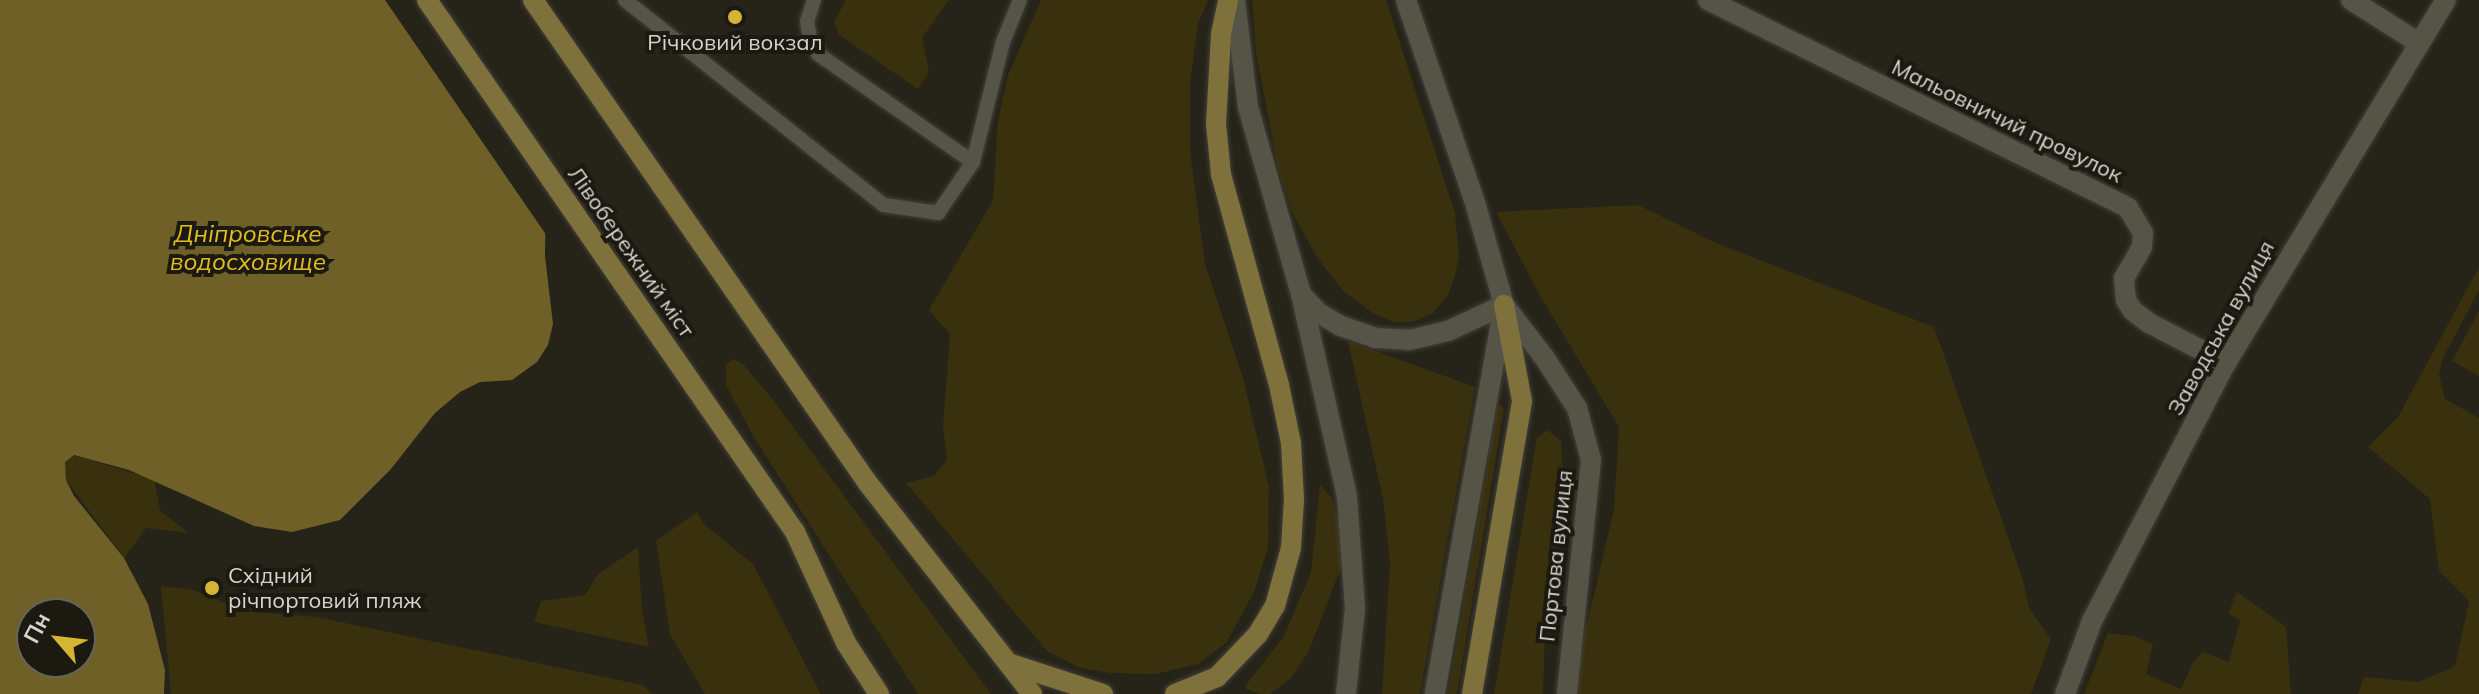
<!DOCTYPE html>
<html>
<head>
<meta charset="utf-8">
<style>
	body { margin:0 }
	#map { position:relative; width:2479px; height:694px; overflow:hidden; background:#262319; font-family:Mulish,sans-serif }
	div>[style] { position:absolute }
	.green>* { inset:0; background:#39300e }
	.water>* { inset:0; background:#6f6028 }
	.pier>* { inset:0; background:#262319 }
	.roads { filter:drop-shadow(0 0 2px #424038) drop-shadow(0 0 2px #424038) }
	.service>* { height:14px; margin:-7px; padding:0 7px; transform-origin:7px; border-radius:7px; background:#565347 }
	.minor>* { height:20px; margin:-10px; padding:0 10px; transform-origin:10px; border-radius:10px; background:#565347 }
	.tertiary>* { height:20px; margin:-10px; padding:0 10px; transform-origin:10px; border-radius:10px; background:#565347 }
	.secondary>* { height:20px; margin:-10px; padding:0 10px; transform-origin:10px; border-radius:10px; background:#7e713c }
	.dots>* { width:22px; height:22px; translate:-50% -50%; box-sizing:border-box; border:4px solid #1c1a10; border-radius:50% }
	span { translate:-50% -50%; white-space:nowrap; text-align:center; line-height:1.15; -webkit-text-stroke:8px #1c1a10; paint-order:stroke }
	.poi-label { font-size:22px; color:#d5d3cd }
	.left { translate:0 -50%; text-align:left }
	.street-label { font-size:22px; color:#d5d3cd }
	.water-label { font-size:24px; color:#e3be21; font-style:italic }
	.north { position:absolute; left:16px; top:598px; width:80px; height:80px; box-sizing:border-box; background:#1c1a10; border:2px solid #66645c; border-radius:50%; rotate:298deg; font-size:22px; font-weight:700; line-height:32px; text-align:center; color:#d5d3cd }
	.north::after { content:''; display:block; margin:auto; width:28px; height:36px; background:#d6b534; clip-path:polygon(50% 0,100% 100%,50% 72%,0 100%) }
</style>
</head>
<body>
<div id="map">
	<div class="green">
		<i style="clip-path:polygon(846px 0,949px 0,922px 38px,929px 72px,918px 89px,839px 35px,834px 22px)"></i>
		<i style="clip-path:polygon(1041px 0,1208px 0,1198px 24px,1190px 82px,1190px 152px,1205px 264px,1243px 378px,1269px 487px,1268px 548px,1254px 592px,1227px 642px,1198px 664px,1155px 674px,1111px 673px,1080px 668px,1047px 651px,906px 483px,934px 476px,947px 459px,943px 426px,950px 334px,929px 310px,993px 200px,998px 120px,1008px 75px)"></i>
		<i style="clip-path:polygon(1252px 0,1386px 0,1455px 213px,1459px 257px,1455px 275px,1448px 295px,1433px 313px,1416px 321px,1396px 323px,1374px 314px,1343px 291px,1316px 256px,1294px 216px,1278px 169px,1256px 53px)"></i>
		<i style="clip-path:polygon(1638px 205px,1718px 244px,1934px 327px,2023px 580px,2029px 608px,2051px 639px,2031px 694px,1576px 694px,1577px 667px,1614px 509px,1619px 427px,1539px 294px,1496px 212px)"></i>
		<i style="clip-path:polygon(2479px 267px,2479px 290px,2442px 360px,2439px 375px,2445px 399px,2479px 418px,2479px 694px,2358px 694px,2364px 677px,2419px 682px,2455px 666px,2469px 601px,2439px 571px,2430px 499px,2368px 447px,2398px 417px)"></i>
		<i style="clip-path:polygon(2479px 311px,2479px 376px,2452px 361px)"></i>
		<i style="clip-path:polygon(1348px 341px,1475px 387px,1420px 694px,1382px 694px,1390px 563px,1383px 499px)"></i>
		<i style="clip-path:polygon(733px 359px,743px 364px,770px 396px,991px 694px,918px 694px,755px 439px,726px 385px,726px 365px)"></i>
		<i style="clip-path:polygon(1501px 405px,1504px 408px,1457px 694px,1448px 694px,1497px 407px)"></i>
		<i style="clip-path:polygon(1547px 430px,1561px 441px,1564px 492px,1546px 600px,1543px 694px,1494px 694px,1537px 437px)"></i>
		<i style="clip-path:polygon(74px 455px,154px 479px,160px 510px,188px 533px,146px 528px,124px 558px,66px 480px,65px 462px)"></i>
		<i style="clip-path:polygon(1320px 485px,1332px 498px,1342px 533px,1342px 565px,1308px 653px,1290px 679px,1270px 694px,1260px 694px,1246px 689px,1246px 685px,1284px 636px,1311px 572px)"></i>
		<i style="clip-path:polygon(697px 512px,703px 523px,753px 564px,821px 694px,705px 694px,670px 634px,656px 541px)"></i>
		<i style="clip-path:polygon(638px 547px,642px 610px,649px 647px,534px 622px,541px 601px,585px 595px,598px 574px)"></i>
		<i style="clip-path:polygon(161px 586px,194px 590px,243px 611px,316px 617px,643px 685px,652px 694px,171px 694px)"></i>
		<i style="clip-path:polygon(2237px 592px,2286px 627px,2291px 694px,2084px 694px,2108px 633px,2134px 636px,2153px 644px,2146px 674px,2181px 689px,2193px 662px,2203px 652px,2229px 662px,2240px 620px,2228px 614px)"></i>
	</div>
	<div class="water">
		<i style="clip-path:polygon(evenodd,0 0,536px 0,546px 181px,545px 256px,553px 324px,548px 345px,537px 362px,512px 380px,480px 382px,460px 392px,435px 413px,391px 469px,340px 520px,292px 532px,254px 526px,129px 470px,74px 455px,65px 462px,66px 480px,74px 496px,124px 558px,148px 604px,165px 670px,164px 694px,0 694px,0 0,32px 614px,80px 614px,80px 662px,32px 662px,32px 614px)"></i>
	</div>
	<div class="pier">
		<i style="clip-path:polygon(385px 0,540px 0,538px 14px,550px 180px,549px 239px)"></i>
	</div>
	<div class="roads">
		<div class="service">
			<i style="left:625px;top:0;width:330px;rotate:38.4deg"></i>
			<i style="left:884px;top:205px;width:55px;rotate:8.4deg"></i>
			<i style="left:938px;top:213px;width:62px;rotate:-55.5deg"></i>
			<i style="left:814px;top:0;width:22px;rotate:108deg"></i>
			<i style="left:807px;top:21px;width:17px;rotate:80deg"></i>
			<i style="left:810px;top:38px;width:18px;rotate:63deg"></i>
			<i style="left:818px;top:54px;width:189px;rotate:34.9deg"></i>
			<i style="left:973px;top:162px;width:124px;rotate:-76deg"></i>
			<i style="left:1003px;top:42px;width:45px;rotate:-68deg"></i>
		</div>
		<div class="minor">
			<i style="left:1708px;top:0;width:469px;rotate:26.3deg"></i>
			<i style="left:2128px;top:208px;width:29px;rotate:59deg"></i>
			<i style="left:2143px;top:233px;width:14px;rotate:94deg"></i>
			<i style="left:2142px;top:247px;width:36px;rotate:120deg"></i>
			<i style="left:2124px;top:278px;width:22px;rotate:85deg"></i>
			<i style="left:2126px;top:300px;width:13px;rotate:58deg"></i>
			<i style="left:2133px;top:311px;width:20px;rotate:37deg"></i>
			<i style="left:2149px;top:323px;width:87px;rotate:27.5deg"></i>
			<i style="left:2351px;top:0;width:80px;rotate:32.3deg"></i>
			<i style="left:2065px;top:694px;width:78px;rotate:-69.7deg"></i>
			<i style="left:2092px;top:621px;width:291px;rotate:-62.6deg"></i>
			<i style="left:2226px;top:363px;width:424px;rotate:-58.8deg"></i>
		</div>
		<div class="tertiary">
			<i style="left:1235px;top:0;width:108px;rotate:83.1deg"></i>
			<i style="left:1248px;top:107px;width:194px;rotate:74.2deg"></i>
			<i style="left:1301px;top:294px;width:208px;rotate:77.2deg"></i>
			<i style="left:1347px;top:497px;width:111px;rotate:85.9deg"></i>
			<i style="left:1355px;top:608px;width:86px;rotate:96deg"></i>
			<i style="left:1406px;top:0;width:218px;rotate:71.2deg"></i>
			<i style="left:1476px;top:206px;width:103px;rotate:74.2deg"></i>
			<i style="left:1504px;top:305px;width:395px;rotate:100.1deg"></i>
			<i style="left:1301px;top:294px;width:26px;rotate:47deg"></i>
			<i style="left:1319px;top:313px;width:26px;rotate:31deg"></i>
			<i style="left:1341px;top:326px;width:36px;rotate:19deg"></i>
			<i style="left:1375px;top:338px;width:34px;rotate:3deg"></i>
			<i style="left:1409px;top:340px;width:40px;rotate:-13deg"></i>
			<i style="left:1448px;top:331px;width:62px;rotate:-24.9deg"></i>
			<i style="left:1504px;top:305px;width:66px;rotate:52.4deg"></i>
			<i style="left:1544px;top:357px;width:61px;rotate:57.1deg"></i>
			<i style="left:1577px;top:408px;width:54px;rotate:74.9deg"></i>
			<i style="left:1591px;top:460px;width:235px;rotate:95.9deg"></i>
		</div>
		<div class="secondary">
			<i style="left:427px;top:0;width:647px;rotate:55.33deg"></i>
			<i style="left:795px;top:532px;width:122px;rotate:65.3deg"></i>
			<i style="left:846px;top:643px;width:61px;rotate:57.1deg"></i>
			<i style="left:533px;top:0;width:586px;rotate:55.28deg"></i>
			<i style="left:867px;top:482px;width:269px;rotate:52.1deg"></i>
			<i style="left:1008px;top:663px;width:100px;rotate:18.1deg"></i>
			<i style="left:1175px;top:694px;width:45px;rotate:-22deg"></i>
			<i style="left:1217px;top:677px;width:59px;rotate:-46.4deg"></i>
			<i style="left:1258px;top:634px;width:33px;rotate:-59deg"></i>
			<i style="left:1275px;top:606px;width:60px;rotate:-74.6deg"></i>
			<i style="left:1291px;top:548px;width:49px;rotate:-86.5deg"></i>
			<i style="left:1294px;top:499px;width:56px;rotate:-93.1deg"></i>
			<i style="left:1291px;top:443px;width:59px;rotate:-101.7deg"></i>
			<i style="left:1279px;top:385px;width:219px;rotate:-105.4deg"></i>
			<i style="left:1221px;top:174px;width:50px;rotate:-95.7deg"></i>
			<i style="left:1216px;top:124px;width:90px;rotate:-86.8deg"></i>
			<i style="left:1221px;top:34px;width:35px;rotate:-78deg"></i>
			<i style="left:1472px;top:694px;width:297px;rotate:-80.3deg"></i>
			<i style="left:1522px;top:401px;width:98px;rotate:-100.6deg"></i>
		</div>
	</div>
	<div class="dots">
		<i style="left:735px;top:17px;background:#d6b534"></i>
		<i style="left:212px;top:588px;background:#d6b534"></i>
	</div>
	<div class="poi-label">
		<span style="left:735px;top:43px">Річковий вокзал</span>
		<span class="left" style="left:228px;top:588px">Східний<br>річпортовий пляж</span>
	</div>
	<div class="street-label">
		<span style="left:2007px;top:121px;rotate:26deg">Мальовничий провулок</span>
		<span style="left:631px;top:252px;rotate:55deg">Лівобережний міст</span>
		<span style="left:2221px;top:328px;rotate:-61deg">Заводська вулиця</span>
		<span style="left:1556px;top:556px;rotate:-84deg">Портова вулиця</span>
	</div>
	<div class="water-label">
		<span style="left:248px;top:248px">Дніпровське<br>водосховище</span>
	</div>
	<div class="north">Пн</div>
</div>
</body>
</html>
